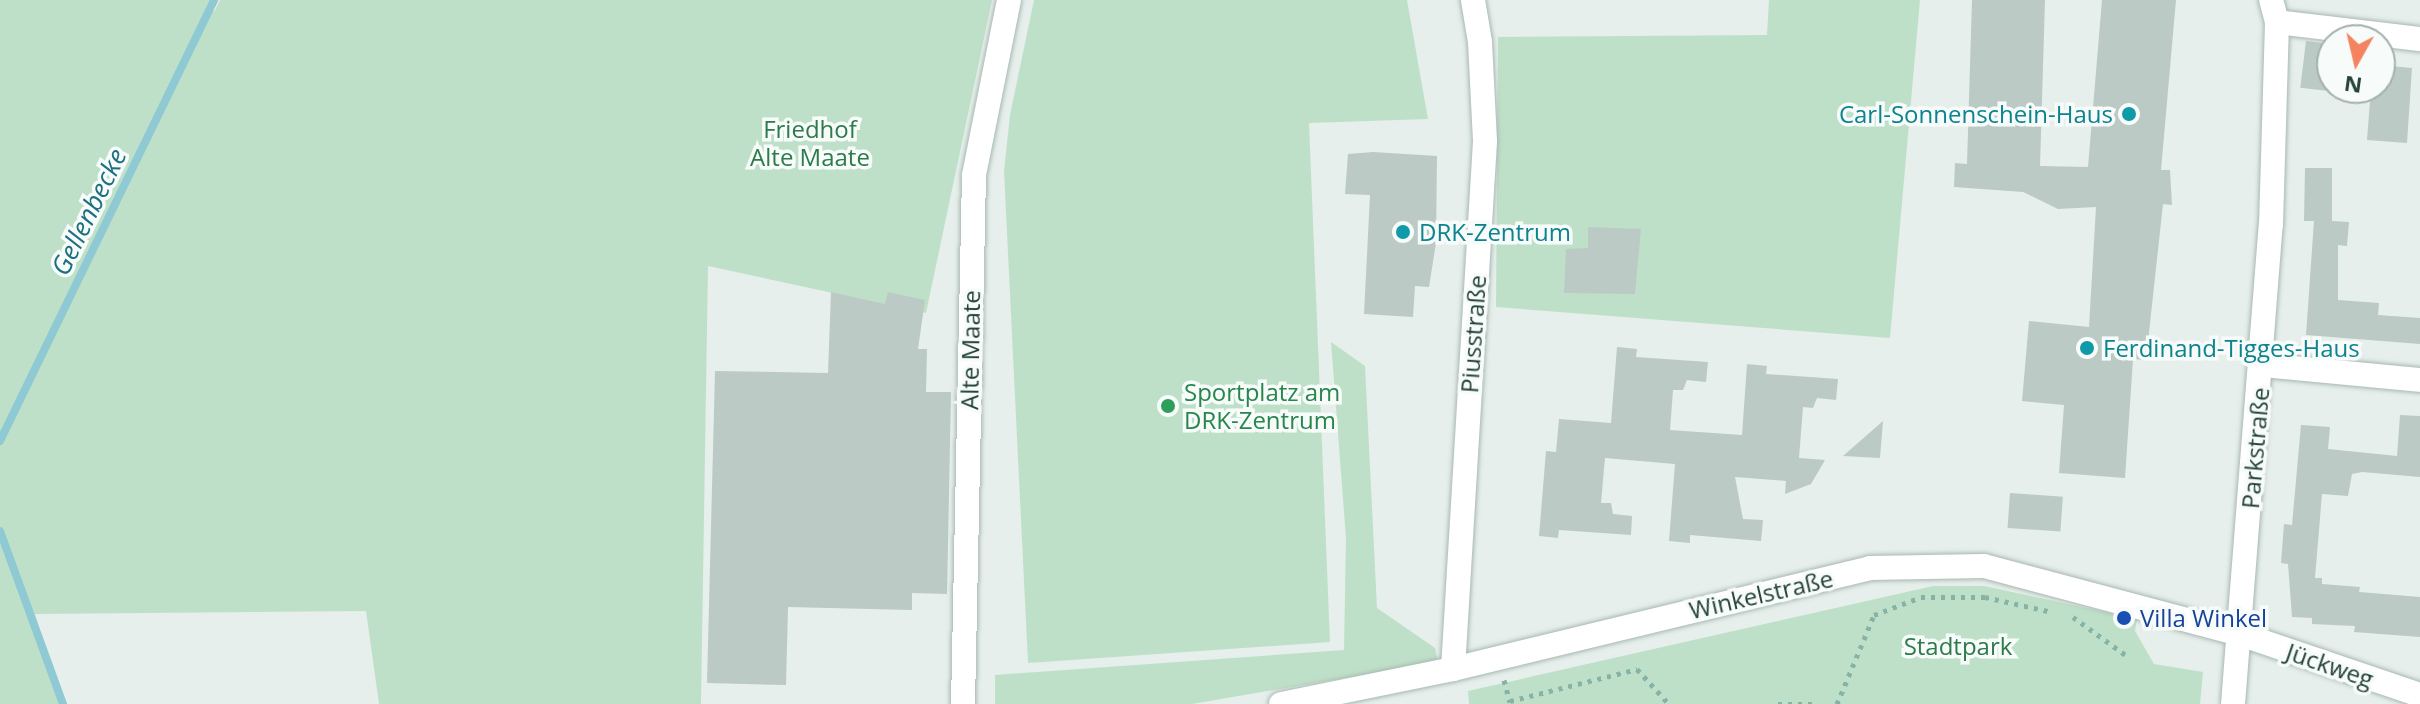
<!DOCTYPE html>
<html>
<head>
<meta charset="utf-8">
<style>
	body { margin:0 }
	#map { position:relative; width:2420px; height:704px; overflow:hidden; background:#e6efeb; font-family:"Open Sans",sans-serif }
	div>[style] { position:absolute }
	.green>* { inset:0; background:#bfe0c8 }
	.stream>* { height:8px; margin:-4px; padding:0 4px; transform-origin:4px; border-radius:4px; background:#8ec9d4 }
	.building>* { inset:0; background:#bbcac4; transform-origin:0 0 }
	.path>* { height:5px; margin-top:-2.5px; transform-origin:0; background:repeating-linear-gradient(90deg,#86b3a5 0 4px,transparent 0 10px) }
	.roads { filter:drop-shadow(0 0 2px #a8b8b2) drop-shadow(0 0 2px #a8b8b2) }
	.minor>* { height:24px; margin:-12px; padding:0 12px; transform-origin:12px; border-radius:12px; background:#fff }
	.dots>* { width:22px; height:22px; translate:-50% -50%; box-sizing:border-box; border:4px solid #f7fbf9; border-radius:50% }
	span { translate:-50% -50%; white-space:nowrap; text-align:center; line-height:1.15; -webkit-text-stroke:7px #f7fbf9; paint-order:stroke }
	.culture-label { font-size:24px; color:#0d838f }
	.right { translate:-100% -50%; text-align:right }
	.left { translate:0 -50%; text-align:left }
	.park-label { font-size:24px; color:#2d7a4b }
	.street-label { font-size:24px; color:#24423a }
	.leisure-label { font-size:24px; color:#27864d }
	.transit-label { font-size:24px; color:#164399 }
	.water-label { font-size:26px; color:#1c6f80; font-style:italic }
	.north { position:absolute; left:2316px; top:24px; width:80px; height:80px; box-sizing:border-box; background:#f7fbf9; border:2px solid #a3b1ad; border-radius:50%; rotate:188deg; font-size:22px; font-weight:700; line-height:32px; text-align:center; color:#24423a }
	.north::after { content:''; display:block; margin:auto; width:28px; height:36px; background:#f4845f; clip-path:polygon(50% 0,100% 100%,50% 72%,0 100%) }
</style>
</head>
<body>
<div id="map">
	<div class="green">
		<i style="clip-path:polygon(0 0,211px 0,214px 12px,220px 0,992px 0,926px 313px,708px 266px,701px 704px,379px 704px,366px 611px,35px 614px,60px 704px,0 704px)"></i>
		<i style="clip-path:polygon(1034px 0,1407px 0,1428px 119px,1309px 123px,1330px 642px,1028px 663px,1004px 171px,1010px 115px)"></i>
		<i style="clip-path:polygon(1769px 0,1920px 0,1890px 338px,1496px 307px,1498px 37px,1767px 35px)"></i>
		<i style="clip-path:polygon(1331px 342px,1365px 366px,1377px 608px,1435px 648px,1438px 662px,1192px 704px,995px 704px,995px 675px,1344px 650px,1346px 538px)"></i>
		<i style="clip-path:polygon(1933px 586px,1984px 586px,2137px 619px,2135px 631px,2154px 664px,2203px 672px,2200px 704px,1469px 704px,1468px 691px)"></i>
	</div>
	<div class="stream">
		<i style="left:0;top:441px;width:490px;rotate:-64.1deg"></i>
		<i style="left:0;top:531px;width:184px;rotate:70deg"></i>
	</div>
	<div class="building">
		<i style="clip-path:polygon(1972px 0,2045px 0,2040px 166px,2088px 167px,2102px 0,2176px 0,2161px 170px,2170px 170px,2172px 205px,2163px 204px,2146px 360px,2133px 359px,2125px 478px,2059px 473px,2064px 405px,2022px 401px,2029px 321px,2089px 327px,2096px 207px,2058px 209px,2023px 192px,1954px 187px,1955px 163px,1967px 164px)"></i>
		<i style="left:2306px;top:41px;width:26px;height:47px;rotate:7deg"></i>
		<i style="clip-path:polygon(2380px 65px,2412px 68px,2407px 143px,2367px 140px,2371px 88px,2380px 88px)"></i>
		<i style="clip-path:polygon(1373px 152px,1437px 156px,1436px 243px,1429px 287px,1415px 286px,1413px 317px,1364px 314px,1370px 195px,1345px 194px,1348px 154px)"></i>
		<i style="clip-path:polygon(2305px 168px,2332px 168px,2332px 221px,2349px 222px,2347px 246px,2338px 245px,2338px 300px,2379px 303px,2378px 315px,2420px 318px,2420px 344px,2306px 335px,2314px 221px,2304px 221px)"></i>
		<i style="clip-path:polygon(1588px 227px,1641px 229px,1635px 294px,1564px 293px,1566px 249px,1588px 248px)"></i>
		<i style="clip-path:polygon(831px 292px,885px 304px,888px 292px,925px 300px,918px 349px,927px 349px,926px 392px,951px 392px,947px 594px,912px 593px,912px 610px,788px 607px,786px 685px,707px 683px,715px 371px,828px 373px)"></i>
		<i style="clip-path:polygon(1617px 347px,1637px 349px,1636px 357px,1708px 362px,1706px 382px,1687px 380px,1683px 390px,1673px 390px,1670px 430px,1742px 435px,1747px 364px,1767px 366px,1766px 374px,1838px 379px,1836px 400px,1817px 398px,1813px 408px,1803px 407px,1799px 458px,1825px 460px,1811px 484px,1785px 494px,1786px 481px,1735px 477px,1743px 519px,1763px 520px,1761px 541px,1690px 535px,1690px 543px,1669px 541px,1675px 464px,1605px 458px,1601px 503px,1611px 503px,1613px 514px,1632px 516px,1631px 535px,1559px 530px,1558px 538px,1539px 536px,1546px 451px,1556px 452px,1559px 419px,1611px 423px)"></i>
		<i style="clip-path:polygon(2400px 415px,2420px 416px,2420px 477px,2362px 472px,2352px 474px,2348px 496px,2322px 494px,2315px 578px,2322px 578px,2322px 584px,2360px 587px,2359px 592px,2420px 597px,2420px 637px,2354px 632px,2355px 626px,2312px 624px,2312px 618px,2292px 617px,2288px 564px,2281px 563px,2284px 524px,2292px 525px,2301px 425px,2330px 427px,2328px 449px,2397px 456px)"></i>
		<i style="clip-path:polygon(1883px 421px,1880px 458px,1843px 456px)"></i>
		<i style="left:2010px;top:493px;width:53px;height:35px;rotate:4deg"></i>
	</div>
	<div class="path">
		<i style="left:2073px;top:617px;width:67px;rotate:35.8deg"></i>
		<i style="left:1504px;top:680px;width:23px;rotate:75deg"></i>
		<i style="left:1510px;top:701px;width:131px;rotate:-14.1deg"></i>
		<i style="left:1637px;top:669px;width:47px;rotate:47.6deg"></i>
		<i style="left:1778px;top:704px;width:34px"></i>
		<i style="left:1837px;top:704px;width:96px;rotate:-67.4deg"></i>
		<i style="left:1874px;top:615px;width:50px;rotate:-21deg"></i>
		<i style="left:1921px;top:597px;width:64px"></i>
		<i style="left:1985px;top:597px;width:69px;rotate:12.6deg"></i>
	</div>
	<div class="roads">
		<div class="minor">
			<i style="left:2277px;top:22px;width:144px;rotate:6.8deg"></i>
			<i style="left:2262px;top:365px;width:159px;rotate:5.4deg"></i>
			<i style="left:1453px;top:669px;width:529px;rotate:-86.53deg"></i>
			<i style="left:1485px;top:141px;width:99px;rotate:-92.9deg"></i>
			<i style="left:1480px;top:42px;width:43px;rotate:-99.5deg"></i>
			<i style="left:963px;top:704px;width:529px;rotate:-88.81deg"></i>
			<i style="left:974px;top:175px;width:178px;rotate:-78.7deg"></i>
			<i style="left:1281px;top:704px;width:176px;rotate:-11.5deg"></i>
			<i style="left:1453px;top:669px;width:429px;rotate:-13.6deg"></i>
			<i style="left:1870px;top:568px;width:114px;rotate:-1deg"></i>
			<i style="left:1984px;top:566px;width:265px;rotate:14.9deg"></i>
			<i style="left:2240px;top:634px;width:190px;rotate:18.7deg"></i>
			<i style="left:2233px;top:704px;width:481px;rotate:-85.5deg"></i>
			<i style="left:2271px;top:225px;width:203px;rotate:-88.3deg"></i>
			<i style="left:2277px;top:22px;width:23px;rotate:-105deg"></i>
		</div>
	</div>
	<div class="dots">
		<i style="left:2129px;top:114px;background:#0f9aa8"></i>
		<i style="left:1403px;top:232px;background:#0f9aa8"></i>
		<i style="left:2087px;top:348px;background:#0f9aa8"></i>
		<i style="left:1168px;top:406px;background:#2e9e5b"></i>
		<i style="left:2124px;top:618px;background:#1a4fb4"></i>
	</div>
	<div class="culture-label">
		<span class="right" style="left:2113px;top:114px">Carl-Sonnenschein-Haus</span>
		<span class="left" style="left:1419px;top:232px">DRK-Zentrum</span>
		<span class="left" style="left:2103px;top:348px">Ferdinand-Tigges-Haus</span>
	</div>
	<div class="park-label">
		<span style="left:810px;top:143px">Friedhof<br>Alte Maate</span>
		<span style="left:1958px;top:646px">Stadtpark</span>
	</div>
	<div class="street-label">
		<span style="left:1473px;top:334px;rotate:-86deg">Piusstraße</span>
		<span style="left:970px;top:350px;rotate:-89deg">Alte Maate</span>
		<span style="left:2255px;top:448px;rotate:-85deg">Parkstraße</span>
		<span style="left:1761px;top:594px;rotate:-13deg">Winkelstraße</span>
		<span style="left:2330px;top:665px;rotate:19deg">Jückweg</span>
	</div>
	<div class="leisure-label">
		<span class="left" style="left:1184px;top:406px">Sportplatz am<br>DRK-Zentrum</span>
	</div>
	<div class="transit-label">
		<span class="left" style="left:2140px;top:618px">Villa Winkel</span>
	</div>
	<div class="water-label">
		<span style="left:89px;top:212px;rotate:-64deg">Gellenbecke</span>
	</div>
	<div class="north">N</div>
</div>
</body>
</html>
